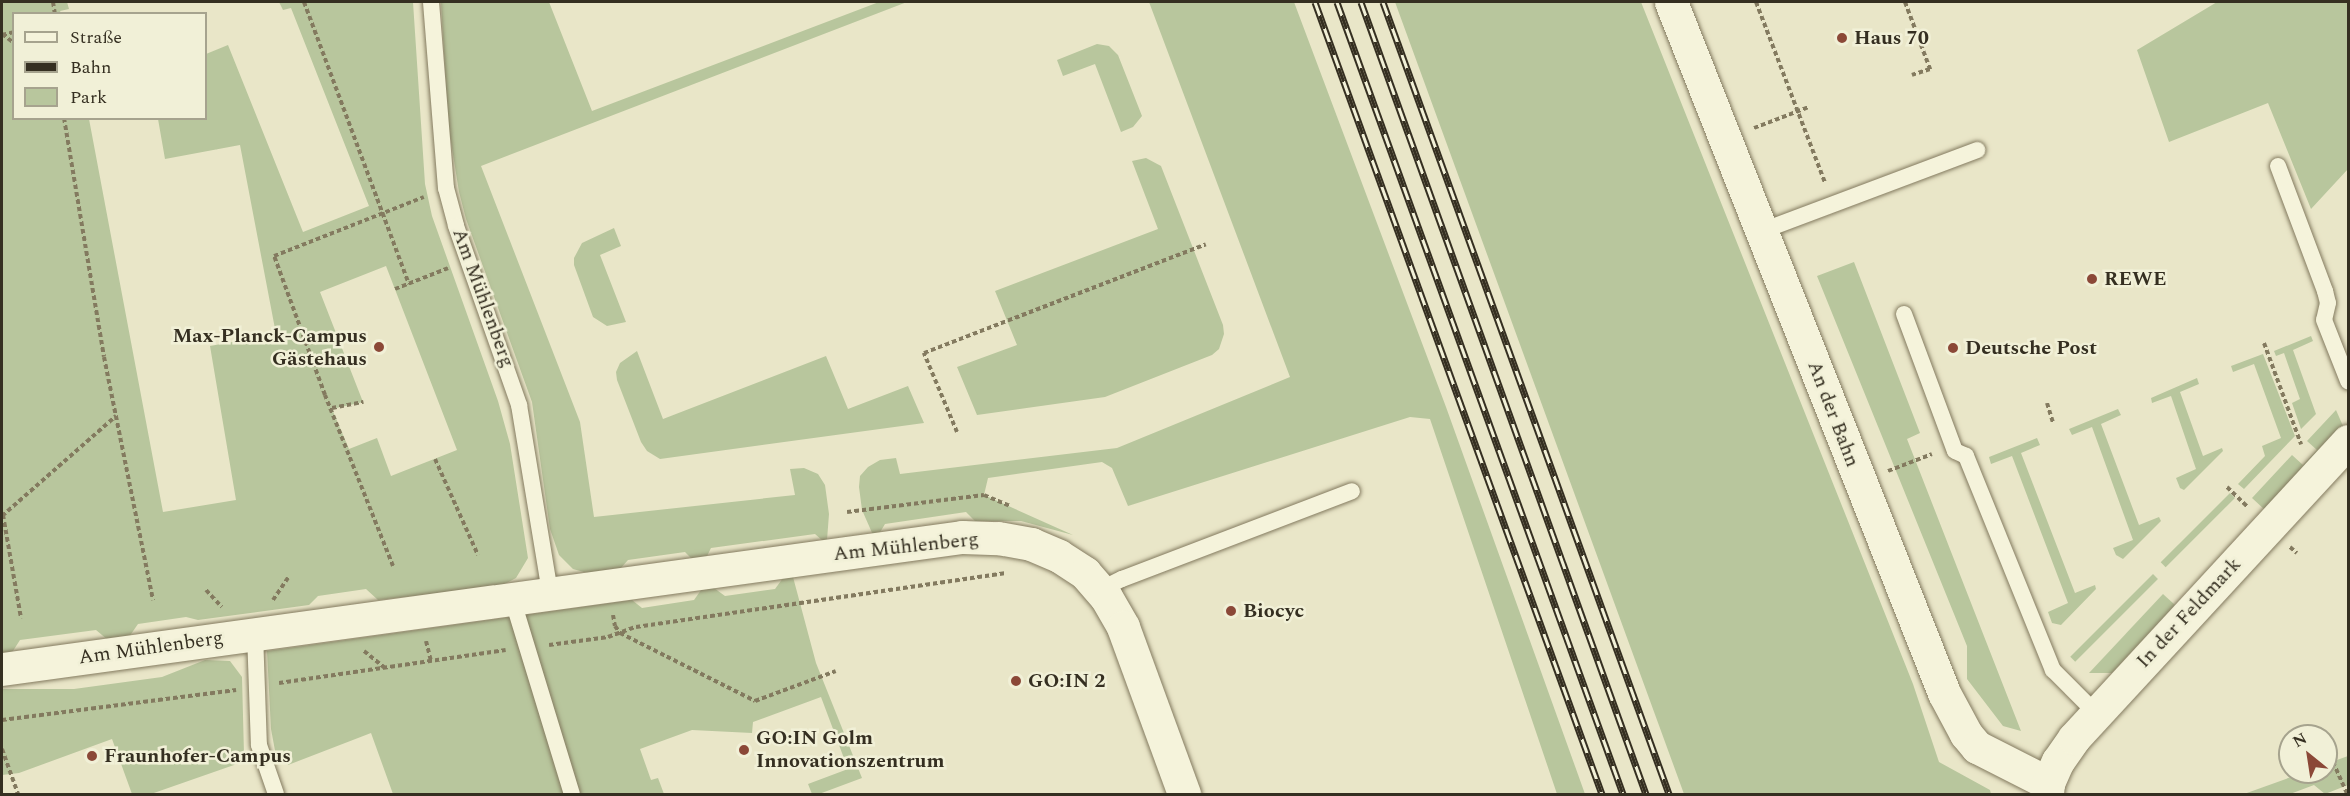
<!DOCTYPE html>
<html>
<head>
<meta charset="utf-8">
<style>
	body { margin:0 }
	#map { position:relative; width:2350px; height:796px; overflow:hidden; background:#e9e6c8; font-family:Spectral,serif }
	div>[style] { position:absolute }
	.green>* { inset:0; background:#b8c69d; transform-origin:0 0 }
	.path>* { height:4px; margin-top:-2px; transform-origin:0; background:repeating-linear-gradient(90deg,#837a5f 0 4.5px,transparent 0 7.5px) }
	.roads { filter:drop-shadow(0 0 2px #837a5f) drop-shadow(0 0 2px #837a5f) }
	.service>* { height:16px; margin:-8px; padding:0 8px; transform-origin:8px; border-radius:8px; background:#f5f3db }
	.minor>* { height:33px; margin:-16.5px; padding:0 16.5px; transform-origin:16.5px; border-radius:16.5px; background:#f5f3db }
	.rail>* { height:7px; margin-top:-3.5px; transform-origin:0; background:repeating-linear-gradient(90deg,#f1f0d7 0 14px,#352f21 0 28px); box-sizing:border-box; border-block:2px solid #352f21 }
	.dots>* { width:16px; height:16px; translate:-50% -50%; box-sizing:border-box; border:3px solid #f1f0d7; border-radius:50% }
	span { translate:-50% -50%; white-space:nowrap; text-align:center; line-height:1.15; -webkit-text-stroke:5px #f1f0d7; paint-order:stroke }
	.poi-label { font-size:20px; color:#352f21; font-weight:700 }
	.left { translate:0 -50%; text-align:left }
	.right { translate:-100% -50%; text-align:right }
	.street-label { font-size:20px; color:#352f21 }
	.frame { position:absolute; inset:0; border:3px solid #352f21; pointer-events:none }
	.legend { position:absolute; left:12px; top:12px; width:195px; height:108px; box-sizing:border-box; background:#f1f0d7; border:2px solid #a6a38e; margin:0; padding:8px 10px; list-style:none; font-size:18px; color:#352f21 }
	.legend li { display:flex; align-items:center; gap:12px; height:30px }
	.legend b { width:30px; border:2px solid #a6a38e }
	.north { position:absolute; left:2278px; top:724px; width:60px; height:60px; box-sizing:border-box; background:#f1f0d7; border:2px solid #a6a38e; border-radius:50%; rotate:330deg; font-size:16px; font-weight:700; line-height:24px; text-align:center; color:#352f21 }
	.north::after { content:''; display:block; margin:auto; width:21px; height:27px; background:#8b4837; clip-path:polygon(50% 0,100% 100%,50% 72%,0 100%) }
</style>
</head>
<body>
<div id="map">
	<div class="green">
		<i style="clip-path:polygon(evenodd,2px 2px,67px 2px,69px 9px,60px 11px,61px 13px,14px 14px,14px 118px,89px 119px,163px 512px,236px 500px,210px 346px,276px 334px,240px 145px,165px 159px,158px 119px,206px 118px,206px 54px,228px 45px,303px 232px,369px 206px,291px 8px,283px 10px,279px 2px,413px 2px,425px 184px,432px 216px,498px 401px,510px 444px,528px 558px,516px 578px,501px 586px,378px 600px,366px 589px,318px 596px,309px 605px,198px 620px,186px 617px,138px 624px,129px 637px,108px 640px,96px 630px,20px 640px,11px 654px,2px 655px,2px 2px,386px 266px,457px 450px,391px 476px,377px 438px,349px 449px,332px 409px,363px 402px,320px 292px,386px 266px)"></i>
		<i style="clip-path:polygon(441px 2px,549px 2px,592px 111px,879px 2px,907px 2px,481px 166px,580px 422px,594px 517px,795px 495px,790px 469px,804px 468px,818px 474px,825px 485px,829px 514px,827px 540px,823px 541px,815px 534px,711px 548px,706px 558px,692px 559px,685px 552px,628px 560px,620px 569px,591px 574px,573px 569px,559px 555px,550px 529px,532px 402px,466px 219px,459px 192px,448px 123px)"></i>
		<i style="clip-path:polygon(1149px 2px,1294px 2px,1446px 407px,1585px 794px,1557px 794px,1430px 419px,1410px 417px,1128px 506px,1112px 468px,1102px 462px,988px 478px,984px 495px,1073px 535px,1021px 521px,975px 521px,966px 512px,885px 524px,879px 534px,873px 535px,862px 510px,859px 487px,860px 476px,868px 467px,880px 460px,896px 458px,900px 474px,1117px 448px,1290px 377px)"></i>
		<i style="clip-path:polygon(1395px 2px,1641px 2px,1913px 684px,1939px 762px,1990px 790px,1991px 794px,1684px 794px)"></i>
		<i style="clip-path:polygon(2217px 2px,2348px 2px,2348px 169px,2311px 209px,2268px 103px,2169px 142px,2137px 50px)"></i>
		<i style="clip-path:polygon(1097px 44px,1109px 46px,1118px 55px,1142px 116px,1133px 127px,1121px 132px,1095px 64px,1063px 76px,1057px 60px)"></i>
		<i style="clip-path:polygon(1146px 158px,1161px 166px,1223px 325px,1224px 334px,1219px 349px,1212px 355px,1105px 397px,977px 415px,957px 367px,1017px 345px,995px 291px,1158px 229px,1132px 161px)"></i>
		<i style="clip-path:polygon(614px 228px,621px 246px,600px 255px,626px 322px,607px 326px,593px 317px,574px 265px,574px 258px,582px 243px)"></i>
		<i style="clip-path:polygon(1854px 262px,1920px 433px,1907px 439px,2021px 731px,2003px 726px,1967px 679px,1967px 646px,1817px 276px)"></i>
		<i style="clip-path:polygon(2311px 336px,2313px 341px,2293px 350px,2316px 414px,2301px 429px,2292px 403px,2300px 399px,2284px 353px,2276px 356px,2274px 351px)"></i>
		<i style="clip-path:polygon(637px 351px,663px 419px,826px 356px,848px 409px,908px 386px,924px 423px,660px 459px,647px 451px,641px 442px,617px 380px,616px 372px,620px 363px)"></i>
		<i style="clip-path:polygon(2263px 354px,2295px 436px,2244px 489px,2238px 484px,2265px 456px,2262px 446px,2281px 438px,2254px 364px,2233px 372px,2231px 366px)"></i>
		<i style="clip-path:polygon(2197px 378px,2199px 384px,2180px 392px,2203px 456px,2222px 448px,2223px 451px,2184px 490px,2180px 488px,2176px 478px,2196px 469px,2171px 396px,2152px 403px,2151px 398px)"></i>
		<i style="clip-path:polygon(2118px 409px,2121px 415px,2101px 424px,2139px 525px,2159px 517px,2161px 521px,2123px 559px,2116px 555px,2113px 548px,2133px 540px,2092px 427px,2072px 435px,2069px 429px)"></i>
		<i style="clip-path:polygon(2336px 410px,2343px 426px,2265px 510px,2252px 498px,2292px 455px,2303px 465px,2317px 450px,2307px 441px)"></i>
		<i style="clip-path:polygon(2037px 438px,2040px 445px,2021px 453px,2075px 593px,2095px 585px,2096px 589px,2061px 625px,2052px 623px,2048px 612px,2068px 603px,2012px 456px,1991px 464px,1989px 457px)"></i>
		<i style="left:2230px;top:493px;width:7px;height:98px;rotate:45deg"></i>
		<i style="left:2153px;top:574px;width:7px;height:117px;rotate:45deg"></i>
		<i style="clip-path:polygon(793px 577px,816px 663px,862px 778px,819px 794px,812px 794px,808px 784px,848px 769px,821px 697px,753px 722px,752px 733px,692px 730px,640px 749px,651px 780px,658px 778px,664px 794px,393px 794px,371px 733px,288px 765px,283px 753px,276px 756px,271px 729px,267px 651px,632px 600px,642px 608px,694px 600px,701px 590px,714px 588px,725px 596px,775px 589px,783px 578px)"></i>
		<i style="clip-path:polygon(2163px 594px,2175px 605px,2112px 673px,2089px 673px)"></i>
		<i style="clip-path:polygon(205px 660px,230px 661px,242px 677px,244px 754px,234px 765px,151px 794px,132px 794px,112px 739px,19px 773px,2px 775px,2px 689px,74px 689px,162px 677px)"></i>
		<i style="clip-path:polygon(2348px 756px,2348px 785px,2325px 794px,2314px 785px,2290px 794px,2244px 794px,2305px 772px,2326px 772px,2326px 764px)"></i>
	</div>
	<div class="path">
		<i style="left:53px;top:2px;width:12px;rotate:81deg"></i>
		<i style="left:304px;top:2px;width:301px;rotate:69.6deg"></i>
		<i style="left:1756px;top:2px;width:194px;rotate:69.1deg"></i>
		<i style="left:1905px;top:2px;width:72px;rotate:69.5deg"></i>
		<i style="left:1930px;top:69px;width:19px;rotate:162deg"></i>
		<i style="left:2px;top:34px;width:15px;rotate:37deg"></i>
		<i style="left:2px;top:35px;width:12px;rotate:-14deg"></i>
		<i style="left:64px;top:118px;width:242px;rotate:80.5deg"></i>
		<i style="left:104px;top:357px;width:248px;rotate:78.6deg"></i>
		<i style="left:1754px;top:128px;width:59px;rotate:-20.9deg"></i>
		<i style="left:395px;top:289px;width:57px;rotate:-21.6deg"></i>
		<i style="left:2264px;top:343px;width:108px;rotate:69.9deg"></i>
		<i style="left:2047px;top:403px;width:21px;rotate:73deg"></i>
		<i style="left:332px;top:408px;width:32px;rotate:-11deg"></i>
		<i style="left:957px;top:432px;width:86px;rotate:-112.7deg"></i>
		<i style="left:924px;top:353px;width:302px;rotate:-21.1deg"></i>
		<i style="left:435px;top:459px;width:105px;rotate:65.9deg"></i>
		<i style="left:1888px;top:471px;width:47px;rotate:-21.1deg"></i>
		<i style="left:2227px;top:487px;width:29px;rotate:44deg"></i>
		<i style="left:847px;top:512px;width:138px;rotate:-7.1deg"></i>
		<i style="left:984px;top:495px;width:28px;rotate:23deg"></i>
		<i style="left:3px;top:515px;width:105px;rotate:80.1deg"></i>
		<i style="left:2px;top:516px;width:152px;rotate:-41.3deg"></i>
		<i style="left:2290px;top:547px;width:9px;rotate:41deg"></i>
		<i style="left:393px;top:566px;width:184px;rotate:-111.7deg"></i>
		<i style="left:325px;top:395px;width:148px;rotate:-110.1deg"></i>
		<i style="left:274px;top:256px;width:161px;rotate:-21.5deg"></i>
		<i style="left:206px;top:590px;width:23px;rotate:47deg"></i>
		<i style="left:273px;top:600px;width:27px;rotate:-56deg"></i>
		<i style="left:613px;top:615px;width:11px;rotate:80deg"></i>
		<i style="left:615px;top:626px;width:9px;rotate:54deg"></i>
		<i style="left:620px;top:633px;width:151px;rotate:26.7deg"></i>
		<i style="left:755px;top:701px;width:86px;rotate:-20.3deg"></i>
		<i style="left:426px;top:641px;width:21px;rotate:76deg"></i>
		<i style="left:549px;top:645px;width:60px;rotate:-7.7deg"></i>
		<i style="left:608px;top:637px;width:30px;rotate:-20deg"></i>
		<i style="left:636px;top:627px;width:374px;rotate:-8.3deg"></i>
		<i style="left:364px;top:651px;width:26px;rotate:39deg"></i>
		<i style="left:279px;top:683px;width:229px;rotate:-8.3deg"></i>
		<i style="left:2px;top:720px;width:236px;rotate:-7.3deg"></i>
		<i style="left:2px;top:749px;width:48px;rotate:70.4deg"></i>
		<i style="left:2333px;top:762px;width:35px;rotate:66deg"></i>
	</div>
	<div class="roads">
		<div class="service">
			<i style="left:431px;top:2px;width:187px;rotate:85.4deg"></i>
			<i style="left:446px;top:188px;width:39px;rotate:75deg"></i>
			<i style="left:456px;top:226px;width:190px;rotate:70.6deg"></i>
			<i style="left:519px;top:405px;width:191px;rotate:80.6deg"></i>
			<i style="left:2278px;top:166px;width:134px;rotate:69.4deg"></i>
			<i style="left:2325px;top:291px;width:12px;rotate:76deg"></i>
			<i style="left:2328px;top:303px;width:17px;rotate:103deg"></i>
			<i style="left:2324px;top:320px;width:66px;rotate:68.5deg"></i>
			<i style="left:1762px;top:231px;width:230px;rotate:-20.6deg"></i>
			<i style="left:1904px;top:314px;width:146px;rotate:69.6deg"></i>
			<i style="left:1955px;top:451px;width:12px;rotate:24deg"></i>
			<i style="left:1966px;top:456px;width:231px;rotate:67.9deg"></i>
			<i style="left:2053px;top:670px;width:61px;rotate:45deg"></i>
			<i style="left:1100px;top:590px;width:25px;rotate:-27deg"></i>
			<i style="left:1122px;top:579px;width:246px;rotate:-20.9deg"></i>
			<i style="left:512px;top:598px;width:205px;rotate:73deg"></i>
			<i style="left:255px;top:633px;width:112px;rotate:88deg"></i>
			<i style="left:259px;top:745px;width:52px;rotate:70.9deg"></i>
		</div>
		<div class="minor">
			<i style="left:1671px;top:2px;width:743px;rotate:68.44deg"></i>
			<i style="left:1944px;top:693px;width:47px;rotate:61.8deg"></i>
			<i style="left:1966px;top:734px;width:17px;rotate:50deg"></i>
			<i style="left:1977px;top:747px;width:80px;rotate:26.9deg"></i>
			<i style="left:2px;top:669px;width:969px;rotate:-7.83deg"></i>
			<i style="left:962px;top:537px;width:36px;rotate:2deg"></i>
			<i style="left:998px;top:538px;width:34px;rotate:10deg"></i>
			<i style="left:1031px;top:544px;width:30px;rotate:23deg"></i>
			<i style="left:1059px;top:556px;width:31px;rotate:33deg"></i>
			<i style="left:1085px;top:573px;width:32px;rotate:49deg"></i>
			<i style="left:1106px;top:597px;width:34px;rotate:60deg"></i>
			<i style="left:1123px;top:627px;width:178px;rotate:69.9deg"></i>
			<i style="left:2047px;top:794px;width:11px;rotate:-85deg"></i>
			<i style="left:2048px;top:783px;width:24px;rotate:-66deg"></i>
			<i style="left:2058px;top:761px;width:28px;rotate:-55deg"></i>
			<i style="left:2074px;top:738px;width:404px;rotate:-47.3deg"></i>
		</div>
	</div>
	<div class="rail">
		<i style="left:1315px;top:2px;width:842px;rotate:70.08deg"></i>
		<i style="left:1337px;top:2px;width:842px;rotate:70.14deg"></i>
		<i style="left:1361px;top:2px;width:842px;rotate:70.21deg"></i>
		<i style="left:1383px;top:2px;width:842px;rotate:70.14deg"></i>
	</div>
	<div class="dots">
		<i style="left:1842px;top:38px;background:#8b4837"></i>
		<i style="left:2092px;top:279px;background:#8b4837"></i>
		<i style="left:379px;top:347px;background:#8b4837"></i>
		<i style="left:1953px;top:348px;background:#8b4837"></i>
		<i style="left:1231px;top:611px;background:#8b4837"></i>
		<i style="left:1016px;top:681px;background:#8b4837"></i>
		<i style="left:744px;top:750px;background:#8b4837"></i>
		<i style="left:92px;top:756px;background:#8b4837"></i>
	</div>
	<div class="poi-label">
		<span class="left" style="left:1854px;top:38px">Haus 70</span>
		<span class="left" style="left:2104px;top:279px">REWE</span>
		<span class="right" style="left:367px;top:348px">Max-Planck-Campus<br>Gästehaus</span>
		<span class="left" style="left:1965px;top:348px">Deutsche Post</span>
		<span class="left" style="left:1243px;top:611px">Biocyc</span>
		<span class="left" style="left:1028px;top:681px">GO:IN 2</span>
		<span class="left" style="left:756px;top:750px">GO:IN Golm<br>Innovationszentrum</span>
		<span class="left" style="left:104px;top:756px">Fraunhofer-Campus</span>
	</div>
	<div class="street-label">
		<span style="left:483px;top:298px;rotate:70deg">Am Mühlenberg</span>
		<span style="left:1833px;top:414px;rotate:69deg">An der Bahn</span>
		<span style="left:906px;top:547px;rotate:-6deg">Am Mühlenberg</span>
		<span style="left:2189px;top:613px;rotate:-47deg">In der Feldmark</span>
		<span style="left:151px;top:648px;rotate:-8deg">Am Mühlenberg</span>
	</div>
	<div class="frame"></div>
	<ul class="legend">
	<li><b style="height:8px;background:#f5f3db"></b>Straße</li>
	<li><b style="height:8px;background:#352f21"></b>Bahn</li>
	<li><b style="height:16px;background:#b8c69d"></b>Park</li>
	</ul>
	<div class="north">N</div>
</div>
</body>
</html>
